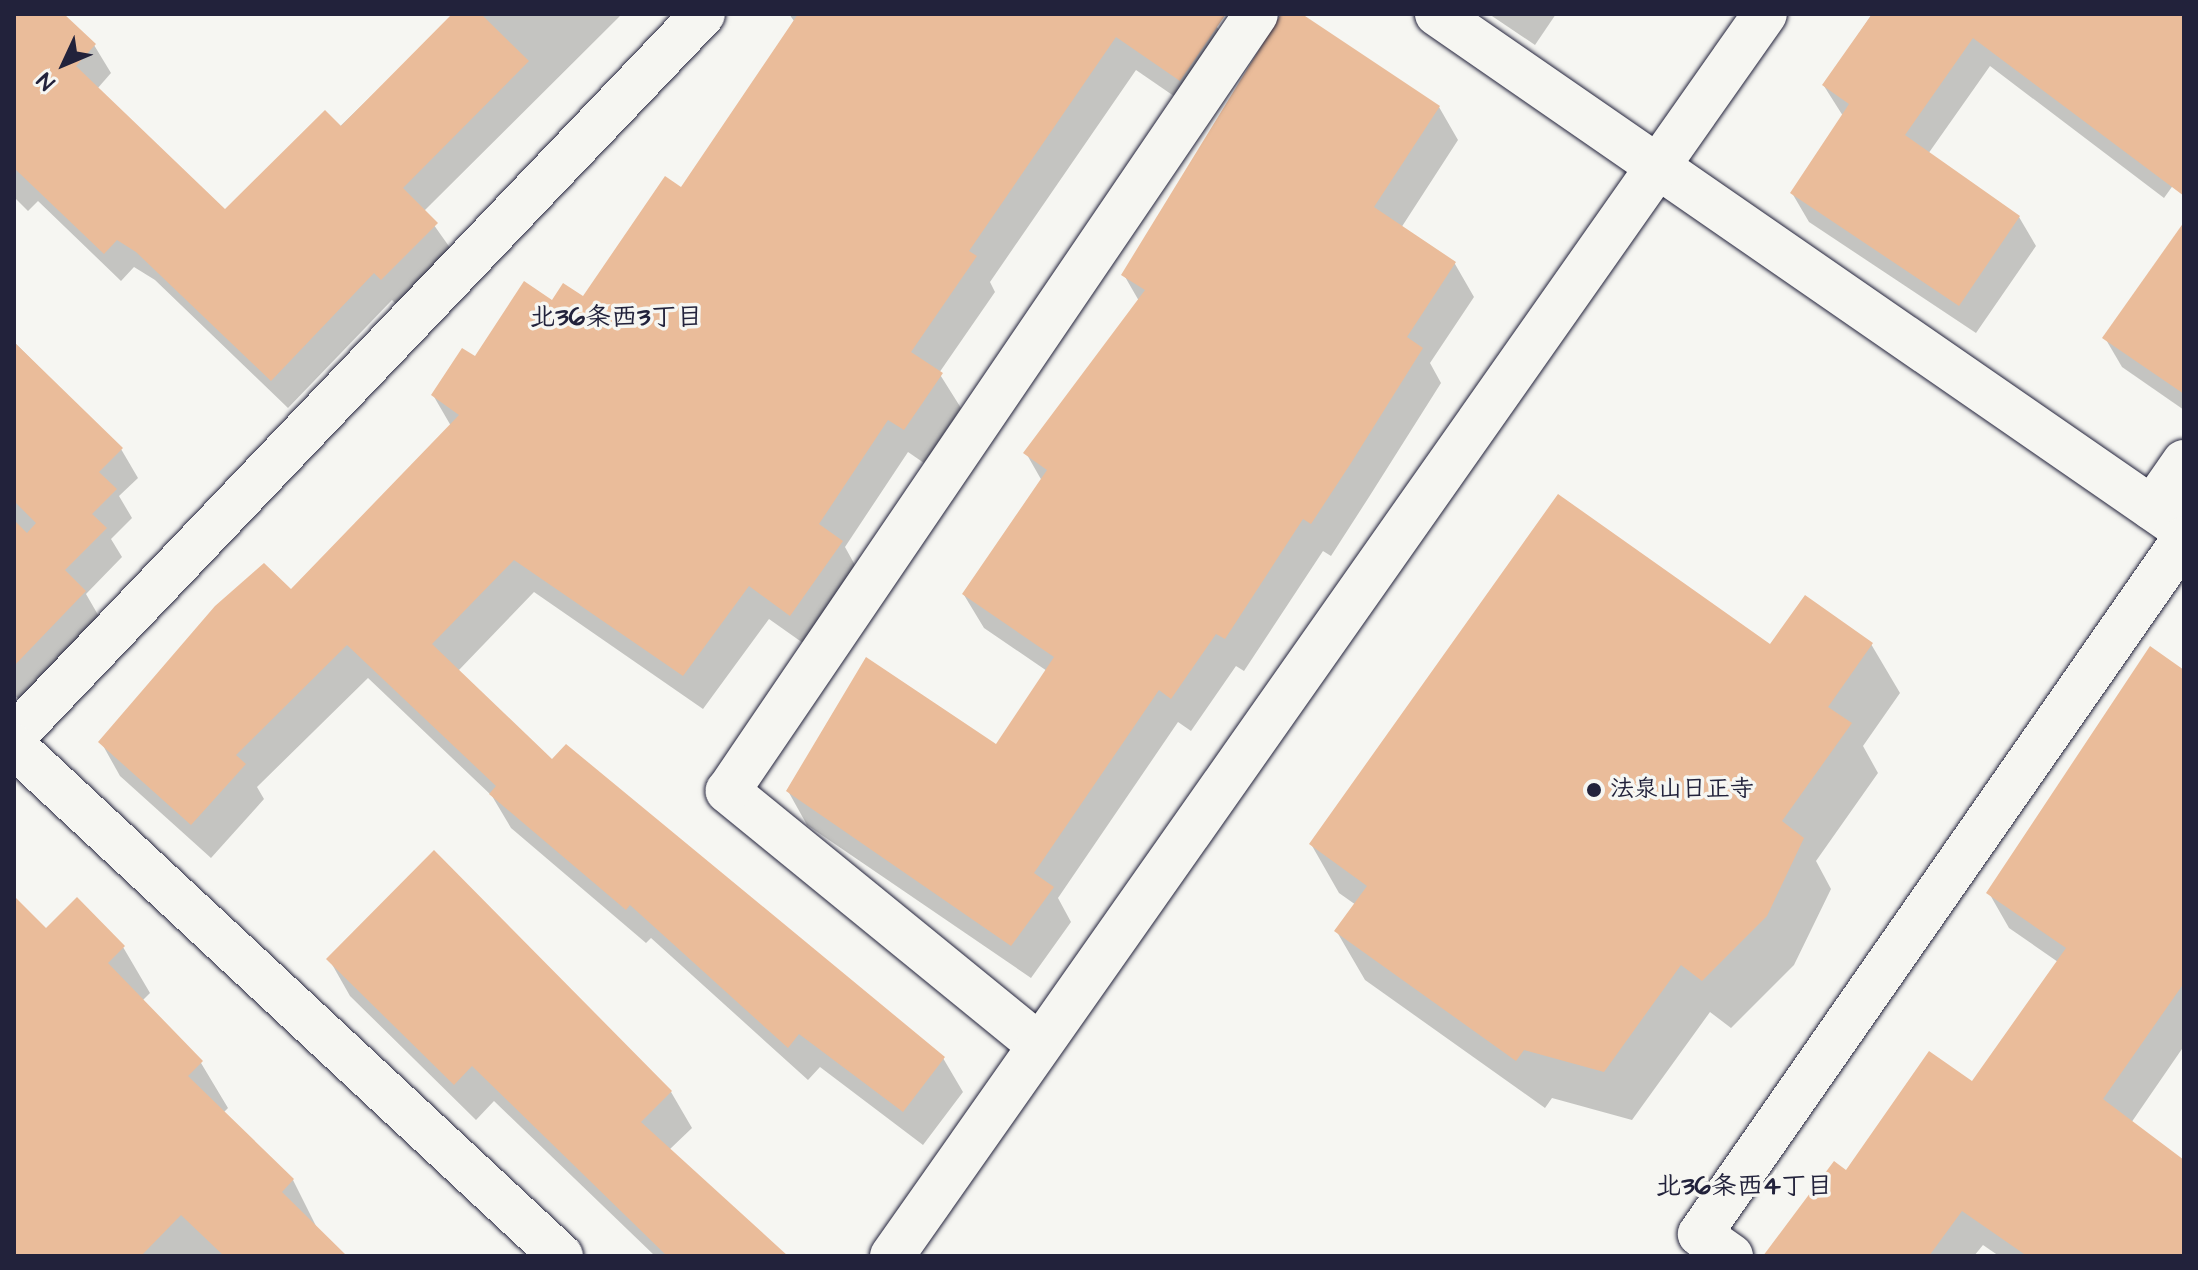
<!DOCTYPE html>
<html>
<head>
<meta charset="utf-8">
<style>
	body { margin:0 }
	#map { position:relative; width:2198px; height:1270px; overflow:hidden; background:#f6f6f2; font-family:"Architects Daughter","Klee One",sans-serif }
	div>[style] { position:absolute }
	.shadow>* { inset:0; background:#0003 }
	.building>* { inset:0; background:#eabc9a }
	.roads { filter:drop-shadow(0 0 2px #22223b) drop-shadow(0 0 2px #22223b) }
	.minor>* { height:44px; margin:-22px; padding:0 22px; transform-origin:22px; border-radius:22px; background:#f6f6f2 }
	.dots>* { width:22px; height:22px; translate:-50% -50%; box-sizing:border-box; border:4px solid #f6f6f2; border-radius:50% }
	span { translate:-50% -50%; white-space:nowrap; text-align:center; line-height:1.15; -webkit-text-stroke:7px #f6f6f2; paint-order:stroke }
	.poi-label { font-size:24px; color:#22223b; font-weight:700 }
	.left { translate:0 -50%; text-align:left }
	.neighbourhood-label { font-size:26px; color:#22223b; font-weight:700 }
	.frame { position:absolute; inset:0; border:16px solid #22223b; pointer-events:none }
	.north { position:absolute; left:24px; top:24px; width:80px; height:80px; -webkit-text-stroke:6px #f6f6f2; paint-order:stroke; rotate:226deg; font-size:22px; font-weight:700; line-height:32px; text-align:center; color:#22223b }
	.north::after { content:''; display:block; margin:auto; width:28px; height:36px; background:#22223b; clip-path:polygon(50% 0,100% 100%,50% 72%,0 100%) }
</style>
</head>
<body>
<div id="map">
	<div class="shadow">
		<i style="clip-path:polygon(14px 14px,61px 14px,94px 45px,111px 73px,97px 89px,225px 212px,263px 201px,456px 14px,622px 14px,424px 211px,453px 252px,399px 307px,392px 300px,288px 408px,155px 280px,134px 267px,121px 281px,38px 201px,28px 211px,14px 197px)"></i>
		<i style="clip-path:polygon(789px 14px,1207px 14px,1239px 56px,1200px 114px,1136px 70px,990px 282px,995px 292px,939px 373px,961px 408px,924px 463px,908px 452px,845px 547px,861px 576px,810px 648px,769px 619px,703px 709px,534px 592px,458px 671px,553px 761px,943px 1058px,963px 1092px,923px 1145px,820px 1067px,808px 1080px,651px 938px,646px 943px,511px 828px,492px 796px,368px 678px,257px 787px,264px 799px,211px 858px,120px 776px,101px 742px,291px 592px,451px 426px,433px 395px,552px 303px,583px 298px,681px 190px,794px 21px)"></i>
		<i style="clip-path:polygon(1290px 14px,1439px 107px,1458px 140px,1401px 228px,1455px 264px,1474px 297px,1430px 363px,1441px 383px,1369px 497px,1331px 556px,1323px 551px,1244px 671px,1236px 666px,1191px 731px,1178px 722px,1058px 898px,1071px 922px,1031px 978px,807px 825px,788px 791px,996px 747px,1047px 671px,984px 628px,964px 595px,1042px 481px,1026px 453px,1139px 301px,1124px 275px)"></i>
		<i style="clip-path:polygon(1489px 14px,1556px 14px,1535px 45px)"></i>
		<i style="clip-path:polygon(1872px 14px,2184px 14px,2184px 170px,2164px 198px,1990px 66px,1928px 154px,2019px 217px,2036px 246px,1976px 333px,1809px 222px,1792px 193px,1843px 116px,1824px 86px)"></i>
		<i style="clip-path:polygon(2184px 225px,2184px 410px,2122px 367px,2105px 338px)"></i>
		<i style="clip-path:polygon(14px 342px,121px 449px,138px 478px,119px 496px,132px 518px,111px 539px,122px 557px,86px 594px,101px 620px,22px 702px,14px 695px)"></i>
		<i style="clip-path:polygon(1871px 644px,1900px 693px,1863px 746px,1878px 773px,1816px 861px,1831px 889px,1794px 965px,1731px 1028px,1710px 1012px,1632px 1120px,1552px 1098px,1545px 1108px,1365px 980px,1337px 932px,1356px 905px,1339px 893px,1311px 844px,1771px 647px)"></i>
		<i style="clip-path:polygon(2184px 673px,2184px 1046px,2131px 1123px,2184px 1162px,2184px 1256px,1999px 1256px,1983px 1245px,1974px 1256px,1770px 1256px,1847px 1173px,1973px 1083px,2058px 962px,2009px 928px,1989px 893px)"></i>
		<i style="clip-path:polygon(14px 899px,46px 931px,123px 947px,150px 993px,142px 1001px,201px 1063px,228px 1108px,223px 1113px,293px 1180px,317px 1228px,346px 1256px,14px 1256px)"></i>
		<i style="clip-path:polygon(329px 959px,671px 1092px,692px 1128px,669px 1150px,785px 1256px,655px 1256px,494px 1101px,476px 1120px,350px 996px)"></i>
	</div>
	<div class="building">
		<i style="clip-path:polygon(14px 14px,64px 14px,96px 44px,76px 66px,225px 209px,325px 110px,341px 126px,452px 14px,481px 14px,529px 61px,403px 188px,438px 223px,381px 280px,374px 273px,271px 381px,136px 252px,117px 240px,104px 254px,14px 168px)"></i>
		<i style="clip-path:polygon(798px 14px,1226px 14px,1180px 81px,1116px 37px,969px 251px,977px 256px,911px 352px,943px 373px,904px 430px,888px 420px,819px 524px,843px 541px,790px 616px,749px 586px,683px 676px,514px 560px,432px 644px,552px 759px,566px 744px,945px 1057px,903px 1112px,799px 1034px,788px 1048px,630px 905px,626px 910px,489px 794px,496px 786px,347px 645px,236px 755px,246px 764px,191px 825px,98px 742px,215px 606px,264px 563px,291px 589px,459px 415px,431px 395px,462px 348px,475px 356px,524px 281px,552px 300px,563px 283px,583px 296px,665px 176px,681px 187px)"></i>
		<i style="clip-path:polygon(1281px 14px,1302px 14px,1440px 106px,1374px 207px,1456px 262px,1407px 337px,1423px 348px,1351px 463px,1311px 524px,1303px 519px,1225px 639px,1216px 634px,1171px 699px,1159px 690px,1034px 873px,1054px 887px,1011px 946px,786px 791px,866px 657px,996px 744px,1054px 657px,962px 594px,1047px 470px,1023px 453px,1145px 290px,1121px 275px)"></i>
		<i style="clip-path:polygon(1872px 14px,2184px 14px,2184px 196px,1973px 38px,1905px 135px,2020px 216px,1959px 306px,1790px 193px,1849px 104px,1822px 85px)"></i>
		<i style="clip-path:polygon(2184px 222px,2184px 394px,2102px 338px)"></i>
		<i style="clip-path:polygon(14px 342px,123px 448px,99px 472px,117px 489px,92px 514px,107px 528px,65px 570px,86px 591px,14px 666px,14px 520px,27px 533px,36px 523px,14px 501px)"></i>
		<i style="clip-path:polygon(1558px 494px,1770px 644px,1805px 595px,1873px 643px,1828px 707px,1852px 723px,1782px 821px,1804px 838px,1767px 916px,1702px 981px,1681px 965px,1604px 1072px,1524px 1050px,1516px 1061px,1334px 931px,1367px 886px,1309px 844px)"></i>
		<i style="clip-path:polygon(2150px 646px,2184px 670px,2184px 983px,2103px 1099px,2184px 1160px,2184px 1256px,2027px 1256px,1962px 1211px,1929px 1256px,1763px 1256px,1834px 1161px,1846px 1170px,1929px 1051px,1972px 1081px,2066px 948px,1986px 893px)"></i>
		<i style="clip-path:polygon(434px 850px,672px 1091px,641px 1122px,788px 1256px,667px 1256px,472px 1066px,454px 1085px,326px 959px)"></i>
		<i style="clip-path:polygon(14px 896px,46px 928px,77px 897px,125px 946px,108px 963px,203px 1061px,188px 1076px,294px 1179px,282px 1192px,347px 1256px,224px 1256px,181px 1215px,141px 1256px,14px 1256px)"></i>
	</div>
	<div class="roads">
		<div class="minor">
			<i style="left:1437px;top:14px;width:908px;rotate:34.64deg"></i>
			<i style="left:2152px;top:508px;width:56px;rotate:-55.2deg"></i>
			<i style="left:14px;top:736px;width:998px;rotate:-46.34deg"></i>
			<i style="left:14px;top:746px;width:748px;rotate:43deg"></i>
			<i style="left:1039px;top:1045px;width:402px;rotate:-140.8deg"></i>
			<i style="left:728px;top:791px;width:939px;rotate:-55.8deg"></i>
			<i style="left:892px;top:1256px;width:1518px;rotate:-54.9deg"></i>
			<i style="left:1731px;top:1256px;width:38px;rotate:-145deg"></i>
			<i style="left:1700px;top:1234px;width:847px;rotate:-55.15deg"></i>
		</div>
	</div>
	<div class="dots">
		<i style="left:1594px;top:790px;background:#22223b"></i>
	</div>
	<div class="poi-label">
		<span class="left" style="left:1610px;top:790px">法泉山日正寺</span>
	</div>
	<div class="neighbourhood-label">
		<span style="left:616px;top:318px">北36条西3丁目</span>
		<span style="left:1744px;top:1187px">北36条西4丁目</span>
	</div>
	<div class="frame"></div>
	<div class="north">N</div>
</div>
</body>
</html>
